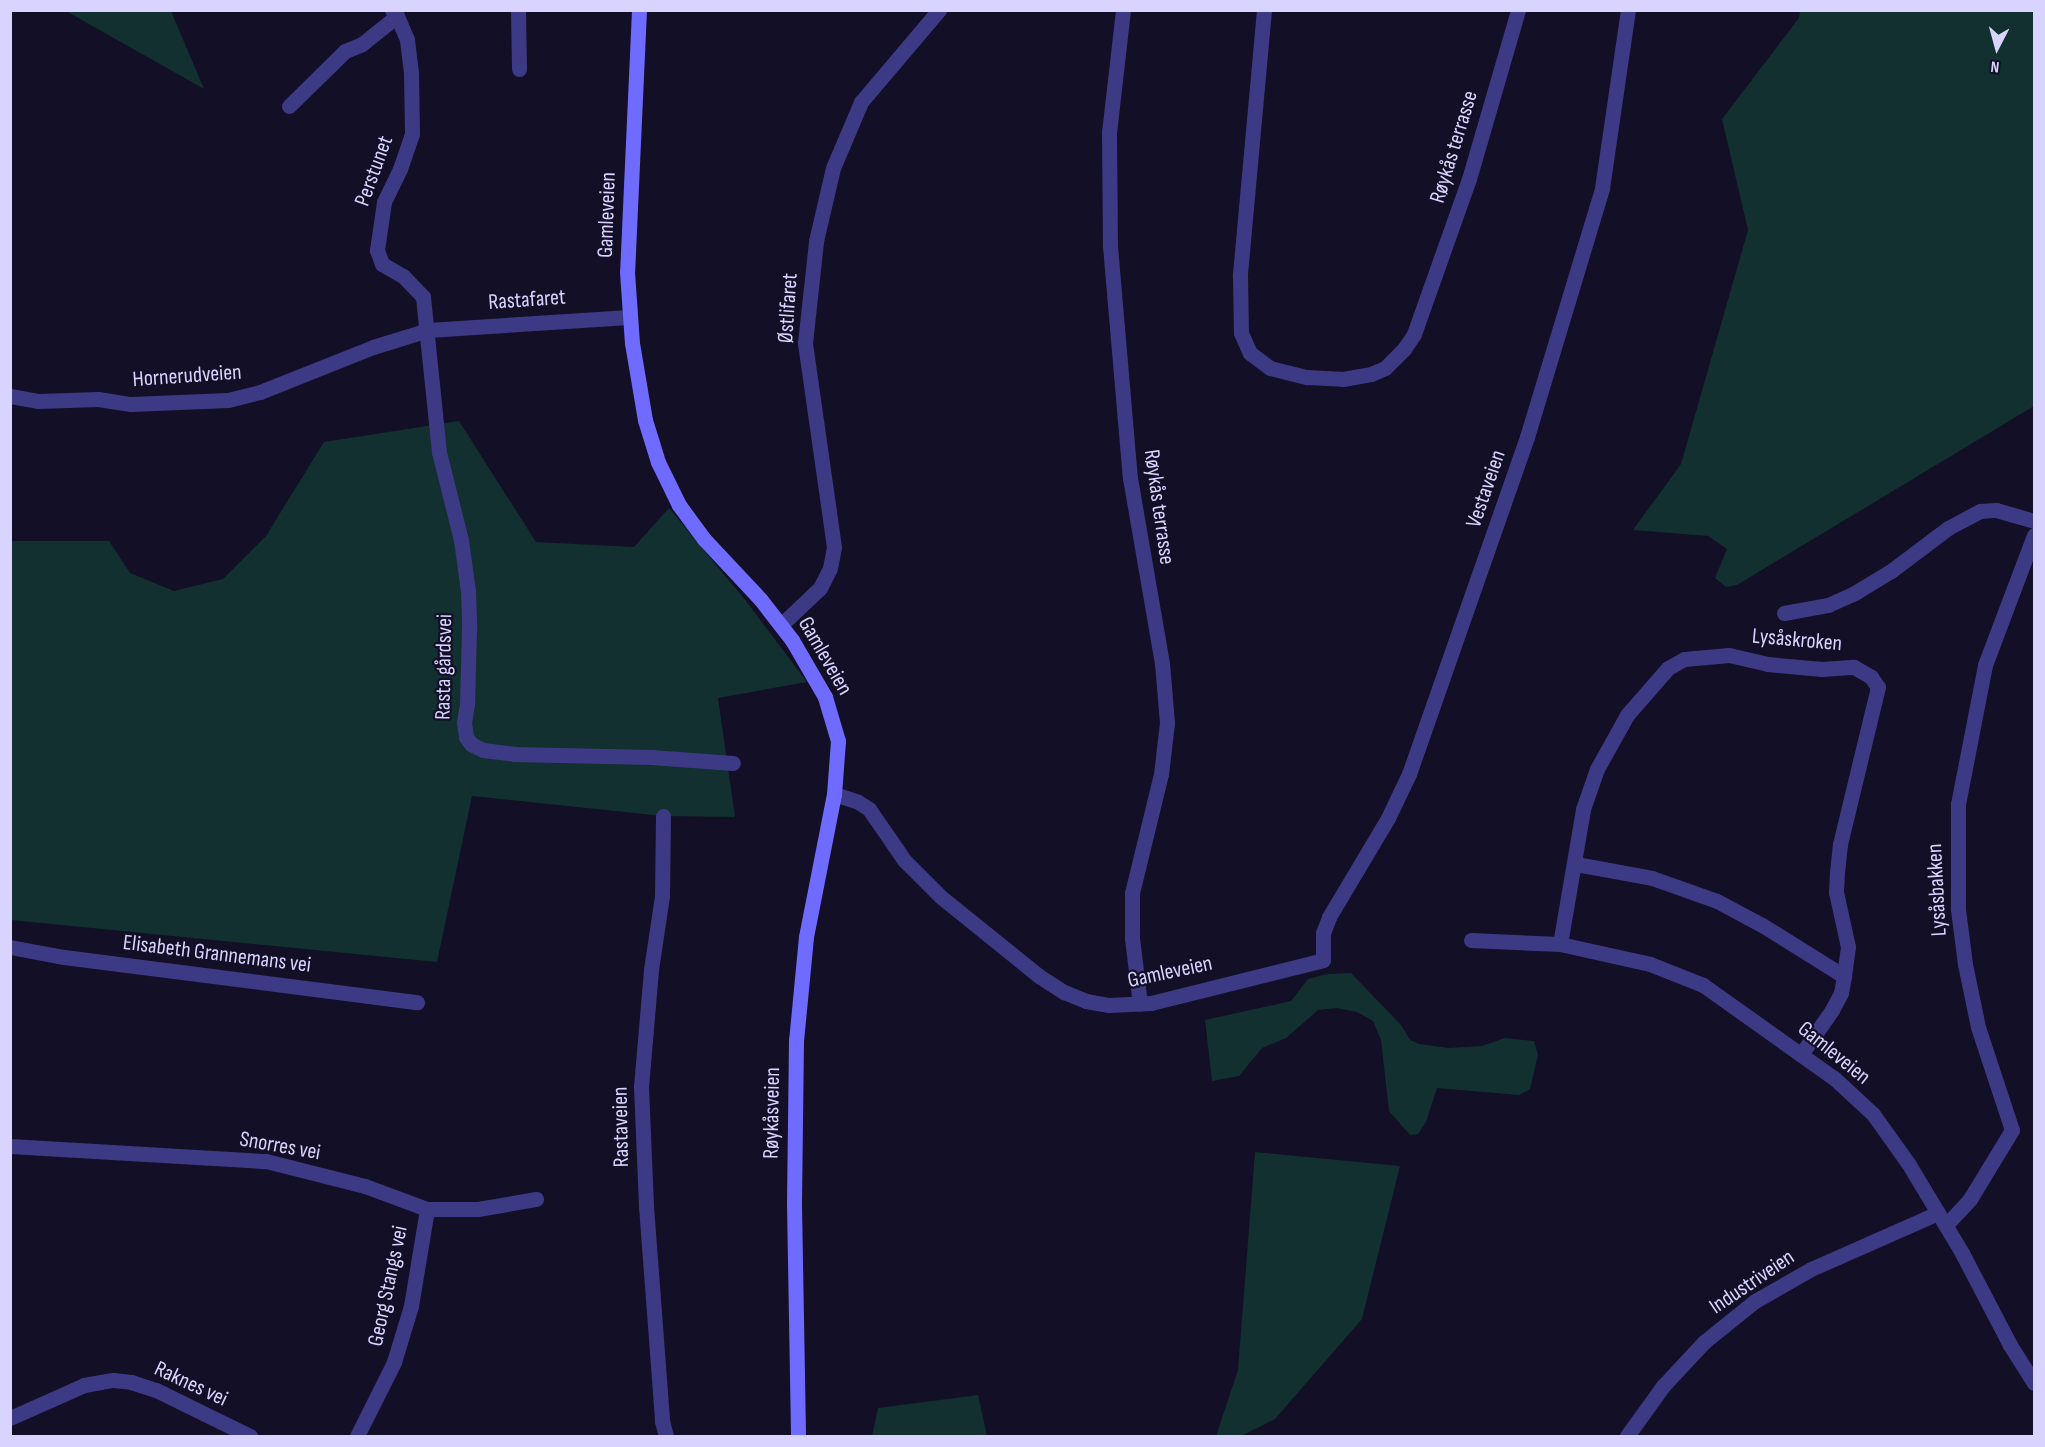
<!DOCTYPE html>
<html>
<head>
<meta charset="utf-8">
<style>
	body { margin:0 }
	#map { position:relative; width:2045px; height:1447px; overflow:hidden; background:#130f26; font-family:"Sofia Sans Condensed",sans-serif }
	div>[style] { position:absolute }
	.green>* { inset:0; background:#12302f }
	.minor>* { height:15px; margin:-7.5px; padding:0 7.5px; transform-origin:7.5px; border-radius:7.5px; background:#3d3a85 }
	.tertiary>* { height:15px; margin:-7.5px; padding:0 7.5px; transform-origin:7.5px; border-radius:7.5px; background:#3d3a85 }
	.secondary>* { height:15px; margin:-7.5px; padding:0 7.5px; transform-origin:7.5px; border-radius:7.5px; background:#6f6bff }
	span { translate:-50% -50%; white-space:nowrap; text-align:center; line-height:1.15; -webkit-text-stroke:4.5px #130f26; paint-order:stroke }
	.street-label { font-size:22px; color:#d9d4ff }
	.frame { position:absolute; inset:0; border:12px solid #d9d4ff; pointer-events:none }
	.north { position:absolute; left:1967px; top:18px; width:60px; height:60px; -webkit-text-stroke:4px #130f26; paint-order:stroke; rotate:186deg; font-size:16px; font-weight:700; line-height:24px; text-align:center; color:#d9d4ff }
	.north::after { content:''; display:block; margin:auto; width:21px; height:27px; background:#d9d4ff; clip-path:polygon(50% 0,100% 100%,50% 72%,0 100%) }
</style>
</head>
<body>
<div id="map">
	<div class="green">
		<i style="clip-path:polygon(66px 11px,171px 11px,204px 89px)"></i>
		<i style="clip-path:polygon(1800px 11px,2034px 11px,2034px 406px,1737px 585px,1726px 587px,1715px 578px,1727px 549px,1708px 536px,1633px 530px,1681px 464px,1748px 230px,1722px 119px,1799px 18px)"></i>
		<i style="clip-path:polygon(459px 421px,536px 542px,634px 547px,669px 508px,746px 601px,807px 682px,718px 698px,735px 817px,663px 816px,472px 796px,437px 962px,11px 920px,10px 541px,109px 541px,130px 573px,174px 591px,223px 579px,266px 536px,324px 442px)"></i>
		<i style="clip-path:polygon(1351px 973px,1401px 1025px,1410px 1040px,1419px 1044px,1449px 1048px,1482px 1046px,1505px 1038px,1534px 1041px,1538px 1055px,1530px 1089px,1519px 1095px,1437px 1088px,1426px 1122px,1418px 1134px,1410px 1135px,1389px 1111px,1381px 1040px,1373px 1021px,1357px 1012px,1337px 1008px,1318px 1010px,1286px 1038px,1262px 1048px,1239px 1076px,1212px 1081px,1205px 1020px,1291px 1001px,1308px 979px,1328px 974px)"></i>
		<i style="clip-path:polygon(1255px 1152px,1400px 1166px,1362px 1319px,1275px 1419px,1241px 1436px,1216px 1436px,1238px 1370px)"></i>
		<i style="clip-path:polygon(978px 1395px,987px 1436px,872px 1436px,878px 1408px)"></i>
	</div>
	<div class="minor">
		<i style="left:392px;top:10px;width:8px;rotate:50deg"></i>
		<i style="left:397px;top:16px;width:26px;rotate:67deg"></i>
		<i style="left:407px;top:40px;width:34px;rotate:83deg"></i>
		<i style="left:411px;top:74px;width:60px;rotate:89deg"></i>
		<i style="left:412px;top:134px;width:37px;rotate:109deg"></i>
		<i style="left:400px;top:169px;width:37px;rotate:116deg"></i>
		<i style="left:384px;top:202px;width:49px;rotate:98.3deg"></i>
		<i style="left:377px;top:250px;width:15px;rotate:70deg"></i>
		<i style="left:382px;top:264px;width:24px;rotate:30deg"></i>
		<i style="left:403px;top:276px;width:29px;rotate:46deg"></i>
		<i style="left:423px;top:297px;width:156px;rotate:84.1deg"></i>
		<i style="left:439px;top:452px;width:91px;rotate:76deg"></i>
		<i style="left:461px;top:540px;width:51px;rotate:82.2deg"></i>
		<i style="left:468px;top:591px;width:38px;rotate:88deg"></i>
		<i style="left:469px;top:629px;width:75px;rotate:91.5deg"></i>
		<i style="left:467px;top:704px;width:18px;rotate:99deg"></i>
		<i style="left:464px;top:722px;width:15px;rotate:82deg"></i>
		<i style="left:466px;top:737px;width:9px;rotate:54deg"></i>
		<i style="left:471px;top:744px;width:13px;rotate:27deg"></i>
		<i style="left:483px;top:750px;width:31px;rotate:7deg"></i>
		<i style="left:514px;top:754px;width:137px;rotate:1.3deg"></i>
		<i style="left:651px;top:757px;width:82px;rotate:4.2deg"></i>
		<i style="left:518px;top:10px;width:59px;rotate:89deg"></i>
		<i style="left:1123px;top:10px;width:123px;rotate:96.5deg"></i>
		<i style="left:1109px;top:132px;width:114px;rotate:89.5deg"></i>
		<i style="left:1110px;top:246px;width:233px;rotate:85.1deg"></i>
		<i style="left:1130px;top:478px;width:188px;rotate:80.2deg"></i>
		<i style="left:1162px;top:663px;width:60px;rotate:85.2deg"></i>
		<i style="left:1167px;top:723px;width:51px;rotate:96.7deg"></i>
		<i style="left:1161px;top:774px;width:122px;rotate:103.7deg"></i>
		<i style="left:1132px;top:893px;width:45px;rotate:90deg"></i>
		<i style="left:1132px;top:938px;width:66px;rotate:83.1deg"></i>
		<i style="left:1264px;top:10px;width:267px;rotate:95.2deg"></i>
		<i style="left:1240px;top:276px;width:57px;rotate:89deg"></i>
		<i style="left:1241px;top:333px;width:22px;rotate:66deg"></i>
		<i style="left:1250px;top:353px;width:25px;rotate:37deg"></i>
		<i style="left:1270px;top:368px;width:38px;rotate:14deg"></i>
		<i style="left:1307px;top:377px;width:36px;rotate:3deg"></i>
		<i style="left:1343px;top:379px;width:28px;rotate:-10deg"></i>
		<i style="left:1371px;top:374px;width:15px;rotate:-23deg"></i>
		<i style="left:1385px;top:368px;width:27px;rotate:-45deg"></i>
		<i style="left:1404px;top:349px;width:18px;rotate:-56deg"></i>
		<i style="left:1414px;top:334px;width:164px;rotate:-70.5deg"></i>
		<i style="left:1469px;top:179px;width:176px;rotate:-73.8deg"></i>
		<i style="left:289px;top:106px;width:78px;rotate:-44.5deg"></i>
		<i style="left:345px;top:51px;width:18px;rotate:-22deg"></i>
		<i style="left:362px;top:44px;width:45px;rotate:-38.7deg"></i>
		<i style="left:10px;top:396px;width:28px;rotate:10deg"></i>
		<i style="left:38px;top:401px;width:60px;rotate:-1.9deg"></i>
		<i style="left:98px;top:399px;width:33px;rotate:9deg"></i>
		<i style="left:131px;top:404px;width:97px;rotate:-2.4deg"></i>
		<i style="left:228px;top:400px;width:33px;rotate:-14deg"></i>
		<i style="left:260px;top:392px;width:122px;rotate:-21.7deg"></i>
		<i style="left:373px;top:347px;width:58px;rotate:-17.2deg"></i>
		<i style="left:428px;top:330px;width:201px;rotate:-3.7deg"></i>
		<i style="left:1784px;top:613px;width:45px;rotate:-10.3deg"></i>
		<i style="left:1828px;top:605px;width:27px;rotate:-24deg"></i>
		<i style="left:1853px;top:594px;width:44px;rotate:-31.2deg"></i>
		<i style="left:1891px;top:571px;width:71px;rotate:-37deg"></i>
		<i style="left:1948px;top:528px;width:36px;rotate:-28deg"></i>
		<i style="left:1980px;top:511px;width:16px;rotate:-4deg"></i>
		<i style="left:1996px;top:510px;width:40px;rotate:16deg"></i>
		<i style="left:782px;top:624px;width:52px;rotate:-43.5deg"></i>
		<i style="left:820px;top:588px;width:22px;rotate:-63deg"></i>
		<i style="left:830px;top:568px;width:21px;rotate:-79deg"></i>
		<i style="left:834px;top:547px;width:206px;rotate:-98.1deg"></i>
		<i style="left:805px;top:343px;width:103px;rotate:-83.8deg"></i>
		<i style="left:816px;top:241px;width:75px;rotate:-76.9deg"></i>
		<i style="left:833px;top:168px;width:72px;rotate:-67deg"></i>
		<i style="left:861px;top:102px;width:121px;rotate:-49.7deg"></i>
		<i style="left:663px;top:816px;width:80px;rotate:90.7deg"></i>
		<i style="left:662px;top:896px;width:75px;rotate:98.5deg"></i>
		<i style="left:651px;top:970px;width:116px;rotate:94.9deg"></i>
		<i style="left:641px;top:1086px;width:120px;rotate:87.6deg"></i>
		<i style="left:646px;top:1206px;width:216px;rotate:85.7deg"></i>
		<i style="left:662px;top:1421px;width:16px;rotate:75deg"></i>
		<i style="left:1576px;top:864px;width:77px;rotate:10.4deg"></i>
		<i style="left:1652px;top:878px;width:69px;rotate:19.5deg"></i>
		<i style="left:1717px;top:901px;width:51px;rotate:28.1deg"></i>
		<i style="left:1762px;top:925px;width:97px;rotate:31.9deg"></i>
		<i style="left:1560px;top:944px;width:137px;rotate:-80.3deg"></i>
		<i style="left:1583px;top:809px;width:42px;rotate:-70.7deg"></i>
		<i style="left:1597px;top:769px;width:62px;rotate:-60.9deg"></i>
		<i style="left:1627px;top:715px;width:62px;rotate:-48.9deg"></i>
		<i style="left:1668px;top:668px;width:18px;rotate:-29deg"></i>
		<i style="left:1684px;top:659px;width:45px;rotate:-5.1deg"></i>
		<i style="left:1729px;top:655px;width:39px;rotate:13deg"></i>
		<i style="left:1767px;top:664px;width:55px;rotate:5.2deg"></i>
		<i style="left:1822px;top:669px;width:32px;rotate:-4deg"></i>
		<i style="left:1854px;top:667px;width:20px;rotate:30deg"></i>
		<i style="left:1871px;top:677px;width:12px;rotate:55deg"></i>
		<i style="left:1878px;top:687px;width:162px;rotate:103.6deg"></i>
		<i style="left:1840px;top:844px;width:28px;rotate:96deg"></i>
		<i style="left:1837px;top:872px;width:20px;rotate:93deg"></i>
		<i style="left:1836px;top:892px;width:56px;rotate:77.7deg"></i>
		<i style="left:1848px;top:947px;width:29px;rotate:98deg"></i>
		<i style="left:1844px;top:976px;width:17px;rotate:100deg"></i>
		<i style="left:1841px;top:993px;width:19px;rotate:118deg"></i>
		<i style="left:1832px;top:1010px;width:52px;rotate:124.9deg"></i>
		<i style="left:10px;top:947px;width:55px;rotate:10.5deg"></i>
		<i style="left:64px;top:957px;width:356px;rotate:7.3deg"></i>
		<i style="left:1323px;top:960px;width:27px;rotate:-90deg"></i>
		<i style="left:1323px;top:933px;width:17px;rotate:-69deg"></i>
		<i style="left:1329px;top:917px;width:115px;rotate:-59.2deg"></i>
		<i style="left:1388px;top:818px;width:49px;rotate:-64.5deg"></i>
		<i style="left:1409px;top:774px;width:357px;rotate:-70.7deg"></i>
		<i style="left:1527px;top:437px;width:260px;rotate:-73.2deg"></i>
		<i style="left:1602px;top:188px;width:180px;rotate:-81.7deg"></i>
		<i style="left:10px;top:1146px;width:256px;rotate:3.4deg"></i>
		<i style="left:266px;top:1161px;width:102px;rotate:14.2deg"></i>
		<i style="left:365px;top:1186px;width:66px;rotate:20.4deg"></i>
		<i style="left:427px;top:1209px;width:51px"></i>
		<i style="left:478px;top:1209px;width:59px;rotate:-9.8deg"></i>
		<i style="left:1946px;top:1225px;width:35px;rotate:-47deg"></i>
		<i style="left:1970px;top:1199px;width:81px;rotate:-58.7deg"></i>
		<i style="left:2012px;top:1130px;width:108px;rotate:-108.3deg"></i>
		<i style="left:1978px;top:1027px;width:64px;rotate:-101.7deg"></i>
		<i style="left:1965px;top:964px;width:55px;rotate:-97.3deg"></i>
		<i style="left:1958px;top:909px;width:105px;rotate:-90deg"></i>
		<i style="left:1958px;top:804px;width:142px;rotate:-79deg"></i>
		<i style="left:1985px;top:665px;width:139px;rotate:-69.3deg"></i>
		<i style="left:10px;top:1418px;width:81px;rotate:-24deg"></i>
		<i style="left:84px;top:1385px;width:29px;rotate:-10deg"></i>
		<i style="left:113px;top:1380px;width:18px;rotate:6deg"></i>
		<i style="left:131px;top:1382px;width:26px;rotate:18deg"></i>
		<i style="left:156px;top:1390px;width:105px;rotate:26.1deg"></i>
		<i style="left:357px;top:1436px;width:83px;rotate:-63.4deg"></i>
		<i style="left:394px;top:1362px;width:59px;rotate:-73.1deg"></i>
		<i style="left:411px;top:1306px;width:98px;rotate:-80.6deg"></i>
	</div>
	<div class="tertiary">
		<i style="left:834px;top:794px;width:25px;rotate:18deg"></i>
		<i style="left:858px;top:802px;width:13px;rotate:32deg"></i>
		<i style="left:869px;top:809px;width:62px;rotate:55.5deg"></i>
		<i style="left:904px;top:860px;width:52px;rotate:45deg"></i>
		<i style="left:941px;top:897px;width:126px;rotate:38.9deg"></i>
		<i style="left:1039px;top:976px;width:30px;rotate:33deg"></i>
		<i style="left:1064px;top:992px;width:24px;rotate:22deg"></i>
		<i style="left:1086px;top:1001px;width:22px;rotate:10deg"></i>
		<i style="left:1108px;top:1005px;width:43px;rotate:-2.7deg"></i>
		<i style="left:1151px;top:1003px;width:177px;rotate:-14deg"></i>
		<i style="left:1471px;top:940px;width:89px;rotate:2.6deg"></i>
		<i style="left:1560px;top:944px;width:92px;rotate:12.5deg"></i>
		<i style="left:1650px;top:964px;width:57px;rotate:21.6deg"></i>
		<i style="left:1703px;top:985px;width:161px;rotate:35.4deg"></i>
		<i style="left:1834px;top:1078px;width:53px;rotate:42.7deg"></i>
		<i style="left:1873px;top:1114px;width:60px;rotate:54.5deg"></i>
		<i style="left:1908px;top:1163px;width:105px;rotate:59deg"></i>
		<i style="left:1962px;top:1253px;width:104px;rotate:62.4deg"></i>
		<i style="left:2010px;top:1345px;width:45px;rotate:57.7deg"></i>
		<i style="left:1627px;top:1436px;width:62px;rotate:-54.2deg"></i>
		<i style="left:1663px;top:1386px;width:60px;rotate:-47deg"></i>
		<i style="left:1704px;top:1342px;width:65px;rotate:-38.8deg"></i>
		<i style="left:1755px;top:1301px;width:64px;rotate:-29.7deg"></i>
		<i style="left:1811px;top:1269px;width:139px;rotate:-23.8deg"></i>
	</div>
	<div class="secondary">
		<i style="left:639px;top:10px;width:262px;rotate:92.6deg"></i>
		<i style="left:627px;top:272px;width:71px;rotate:86deg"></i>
		<i style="left:632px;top:343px;width:78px;rotate:80.4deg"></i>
		<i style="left:645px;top:420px;width:44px;rotate:72.8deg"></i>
		<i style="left:658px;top:462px;width:48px;rotate:64deg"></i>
		<i style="left:679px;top:505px;width:42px;rotate:53.7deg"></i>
		<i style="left:704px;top:539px;width:83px;rotate:46.9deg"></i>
		<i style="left:761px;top:600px;width:51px;rotate:52.2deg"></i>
		<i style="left:792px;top:640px;width:66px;rotate:59.9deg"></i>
		<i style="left:825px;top:697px;width:46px;rotate:73.5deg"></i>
		<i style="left:838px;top:741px;width:53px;rotate:94.3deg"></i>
		<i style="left:834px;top:794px;width:146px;rotate:101.1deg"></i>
		<i style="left:806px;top:937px;width:103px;rotate:95.5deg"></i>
		<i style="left:796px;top:1040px;width:164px;rotate:90.7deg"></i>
		<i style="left:794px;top:1204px;width:232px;rotate:89deg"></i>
	</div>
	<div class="street-label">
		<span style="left:1454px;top:147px;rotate:-73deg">Røykås terrasse</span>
		<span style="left:374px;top:171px;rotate:-70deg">Perstunet</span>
		<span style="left:607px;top:215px;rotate:-88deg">Gamleveien</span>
		<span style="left:527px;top:300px;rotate:-4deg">Rastafaret</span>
		<span style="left:788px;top:308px;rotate:-86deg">Østlifaret</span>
		<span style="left:187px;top:376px;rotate:-4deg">Hornerudveien</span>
		<span style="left:1486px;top:489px;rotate:-71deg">Vestaveien</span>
		<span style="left:1159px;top:507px;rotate:82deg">Røykås terrasse</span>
		<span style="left:1797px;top:640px;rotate:5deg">Lysåskroken</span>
		<span style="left:825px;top:656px;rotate:60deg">Gamleveien</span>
		<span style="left:444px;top:667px;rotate:-89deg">Rasta gårdsvei</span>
		<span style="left:1937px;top:890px;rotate:-93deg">Lysåsbakken</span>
		<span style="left:217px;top:954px;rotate:7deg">Elisabeth Grannemans vei</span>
		<span style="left:1170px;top:972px;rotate:-12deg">Gamleveien</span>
		<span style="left:1834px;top:1053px;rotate:39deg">Gamleveien</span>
		<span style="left:772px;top:1113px;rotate:-89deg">Røykåsveien</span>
		<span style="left:621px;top:1127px;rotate:-91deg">Rastaveien</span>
		<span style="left:280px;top:1146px;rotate:10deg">Snorres vei</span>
		<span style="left:1752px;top:1282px;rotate:-34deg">Industriveien</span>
		<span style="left:388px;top:1286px;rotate:-78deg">Georg Stangs vei</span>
		<span style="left:191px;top:1384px;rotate:25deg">Raknes vei</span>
	</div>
	<div class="frame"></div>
	<div class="north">N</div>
</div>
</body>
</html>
